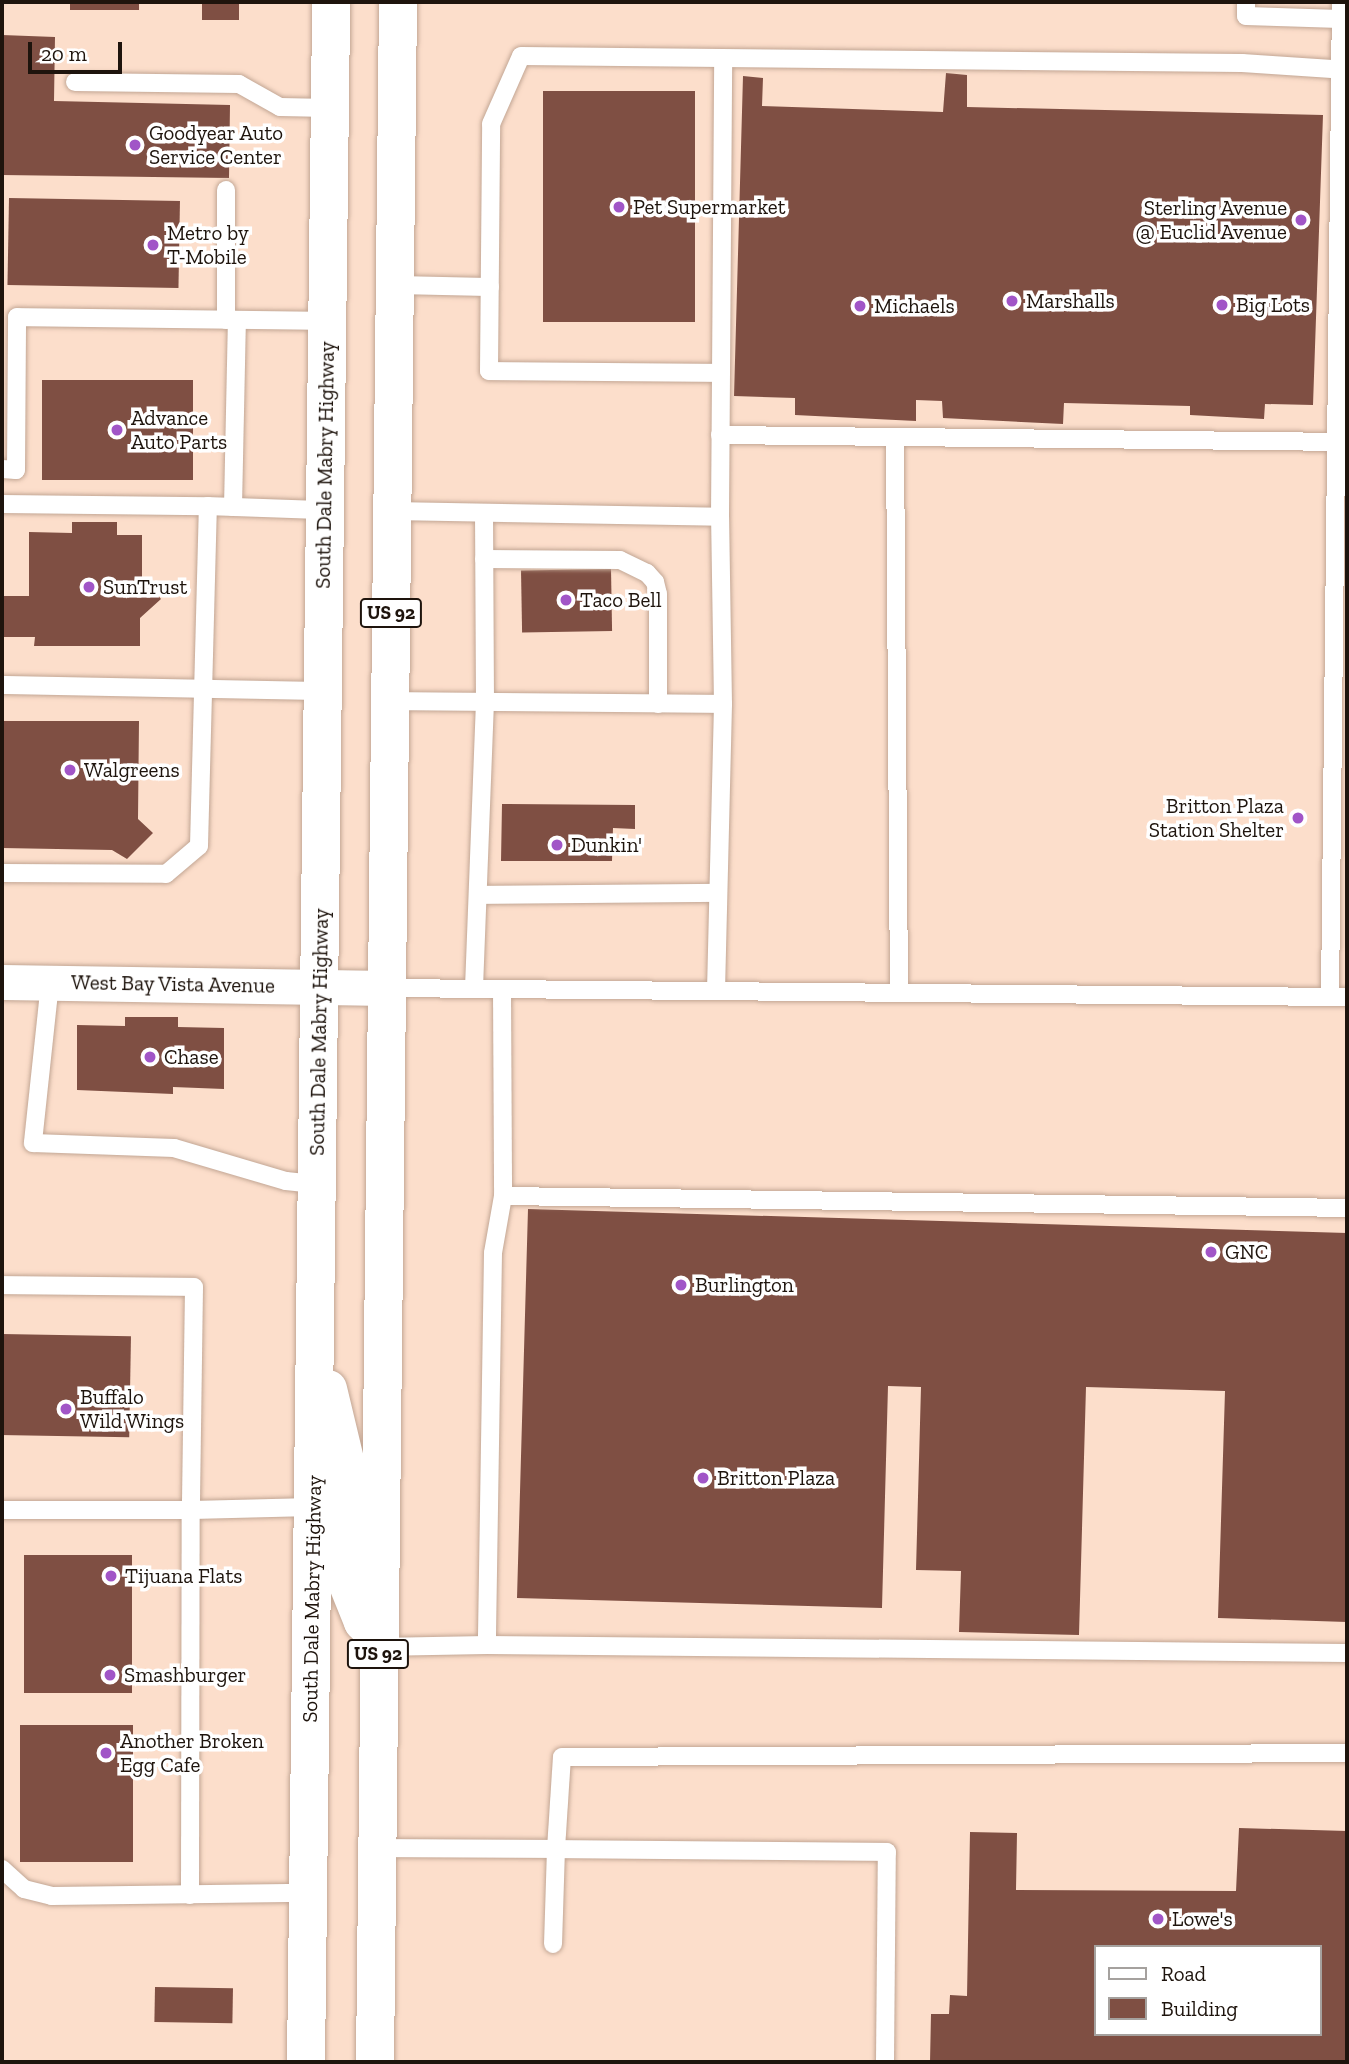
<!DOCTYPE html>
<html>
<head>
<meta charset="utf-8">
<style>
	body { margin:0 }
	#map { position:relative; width:1349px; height:2064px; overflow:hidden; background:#fcdecb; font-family:"Zilla Slab",serif }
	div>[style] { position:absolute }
	.building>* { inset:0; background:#7f4f43; transform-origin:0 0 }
	.roads { filter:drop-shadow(0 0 2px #c2a694) drop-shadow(0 0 2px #c2a694) }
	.service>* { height:18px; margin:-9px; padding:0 9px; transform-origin:9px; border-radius:9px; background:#fff }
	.minor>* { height:35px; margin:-17.5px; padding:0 17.5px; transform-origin:17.5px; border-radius:17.5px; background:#fff }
	.primary>* { height:38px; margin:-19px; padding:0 19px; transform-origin:19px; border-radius:19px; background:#fff }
	.dots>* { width:19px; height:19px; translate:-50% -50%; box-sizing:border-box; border:4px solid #fff; border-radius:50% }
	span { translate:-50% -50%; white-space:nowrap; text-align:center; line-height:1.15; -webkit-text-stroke:7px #fff; paint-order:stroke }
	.shield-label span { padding:2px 5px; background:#fff; border:2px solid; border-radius:5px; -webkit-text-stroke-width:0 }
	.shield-label { font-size:19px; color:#1e140d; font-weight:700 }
	.poi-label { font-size:21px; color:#1e140d }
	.left { translate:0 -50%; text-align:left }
	.right { translate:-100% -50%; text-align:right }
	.street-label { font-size:21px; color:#1e140d }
	.frame { position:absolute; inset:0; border:4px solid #1e140d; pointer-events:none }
	.legend { position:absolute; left:1094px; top:1945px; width:228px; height:91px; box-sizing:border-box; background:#fff; border:2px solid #a5a19e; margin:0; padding:9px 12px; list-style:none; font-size:21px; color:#1e140d }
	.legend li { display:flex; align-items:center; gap:14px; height:35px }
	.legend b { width:35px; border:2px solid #a5a19e }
	.scale { position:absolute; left:28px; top:42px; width:94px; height:32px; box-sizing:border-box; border:4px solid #1e140d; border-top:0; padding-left:9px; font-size:21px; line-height:24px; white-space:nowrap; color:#1e140d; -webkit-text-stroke:5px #fff; paint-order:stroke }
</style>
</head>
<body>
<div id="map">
	<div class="building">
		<i style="left:70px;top:2px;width:69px;height:8px"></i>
		<i style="left:202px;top:2px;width:37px;height:18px"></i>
		<i style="clip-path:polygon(2px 35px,55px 37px,54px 101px,230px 105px,229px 178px,2px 175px)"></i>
		<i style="clip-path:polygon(946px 73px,967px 75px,967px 107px,1323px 115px,1313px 405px,1265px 404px,1264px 419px,1190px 415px,1190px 406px,1064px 403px,1063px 424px,943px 418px,942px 401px,916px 400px,916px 421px,795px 415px,795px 398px,734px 396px,743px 76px,763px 78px,762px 106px,943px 112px)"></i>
		<i style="left:543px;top:91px;width:152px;height:231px"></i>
		<i style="left:9px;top:198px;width:171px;height:87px;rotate:1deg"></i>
		<i style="left:42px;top:380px;width:151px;height:100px"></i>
		<i style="clip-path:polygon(72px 522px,117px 522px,117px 535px,142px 535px,142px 577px,161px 599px,140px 618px,140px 646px,34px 646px,35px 637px,2px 637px,2px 596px,29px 596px,29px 532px,72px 533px)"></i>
		<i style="left:611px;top:569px;width:62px;height:90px;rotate:89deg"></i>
		<i style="clip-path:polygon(2px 721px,139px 721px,138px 819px,153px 833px,127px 859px,112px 850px,2px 848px)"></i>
		<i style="clip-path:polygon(502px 804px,635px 805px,635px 829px,613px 828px,612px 861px,501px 861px)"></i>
		<i style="clip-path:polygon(125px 1017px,178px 1017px,178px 1027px,224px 1028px,224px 1089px,173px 1087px,173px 1094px,77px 1090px,77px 1025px,125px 1026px)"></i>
		<i style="clip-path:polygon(528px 1209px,1347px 1233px,1347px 1622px,1218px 1618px,1225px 1391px,1086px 1387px,1079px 1635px,959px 1632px,961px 1571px,916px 1570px,921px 1387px,888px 1386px,882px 1608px,517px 1598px)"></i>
		<i style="left:2px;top:1334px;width:129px;height:101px;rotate:1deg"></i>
		<i style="left:24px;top:1555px;width:108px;height:138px"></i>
		<i style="left:133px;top:1725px;width:137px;height:113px;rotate:90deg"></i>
		<i style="clip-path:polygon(evenodd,1239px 1828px,1347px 1831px,1347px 2062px,930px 2062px,931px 2014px,949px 2014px,950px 1995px,967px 1996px,970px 1832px,1017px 1833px,1016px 1890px,1236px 1891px,1239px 1828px,1095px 1947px,1319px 1947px,1319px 2034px,1095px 2034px,1095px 1947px)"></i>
		<i style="left:155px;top:1987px;width:78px;height:35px;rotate:1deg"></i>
	</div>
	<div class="roads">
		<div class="service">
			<i style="left:1246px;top:2px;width:14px;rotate:90deg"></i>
			<i style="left:1246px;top:16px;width:94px;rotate:1.8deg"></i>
			<i style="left:75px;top:82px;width:164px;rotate:0.7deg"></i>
			<i style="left:239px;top:84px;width:47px;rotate:29.3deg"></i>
			<i style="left:280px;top:107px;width:49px;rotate:1.2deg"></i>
			<i style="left:226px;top:190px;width:130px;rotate:90deg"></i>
			<i style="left:395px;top:285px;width:95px;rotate:1.2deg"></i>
			<i style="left:721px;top:373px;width:232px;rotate:-179.5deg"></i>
			<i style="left:489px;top:371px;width:247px;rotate:-89.5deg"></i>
			<i style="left:491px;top:124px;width:74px;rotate:-66.2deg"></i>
			<i style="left:521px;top:56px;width:721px;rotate:0.56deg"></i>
			<i style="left:1242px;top:63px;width:105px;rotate:3.8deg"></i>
			<i style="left:720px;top:435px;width:627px;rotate:0.64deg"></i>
			<i style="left:895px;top:437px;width:555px;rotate:89.59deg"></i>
			<i style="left:2px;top:469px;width:14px;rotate:4deg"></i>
			<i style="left:16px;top:470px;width:153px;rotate:-89.6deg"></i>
			<i style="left:17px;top:317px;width:310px;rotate:0.7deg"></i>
			<i style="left:2px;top:504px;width:206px;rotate:0.6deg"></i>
			<i style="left:233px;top:507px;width:187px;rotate:-88.8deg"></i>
			<i style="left:392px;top:511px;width:328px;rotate:1deg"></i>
			<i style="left:484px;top:559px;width:136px;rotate:0.4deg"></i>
			<i style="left:620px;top:560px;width:30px;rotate:26deg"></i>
			<i style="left:647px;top:573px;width:12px;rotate:48deg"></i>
			<i style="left:655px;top:582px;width:12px;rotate:76deg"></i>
			<i style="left:658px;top:594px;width:110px;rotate:90deg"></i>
			<i style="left:2px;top:685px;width:321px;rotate:1.1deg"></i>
			<i style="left:390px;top:701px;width:333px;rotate:0.5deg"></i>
			<i style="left:2px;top:873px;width:164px;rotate:0.3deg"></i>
			<i style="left:166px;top:874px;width:43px;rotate:-40.3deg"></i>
			<i style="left:199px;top:846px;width:340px;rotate:-88.5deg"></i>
			<i style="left:208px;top:506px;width:117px;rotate:2deg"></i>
			<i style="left:478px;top:895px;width:239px;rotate:-0.5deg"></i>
			<i style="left:50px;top:983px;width:161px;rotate:96.1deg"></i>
			<i style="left:33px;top:1143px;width:141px;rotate:2deg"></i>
			<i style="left:174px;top:1148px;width:117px;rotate:16.4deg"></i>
			<i style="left:286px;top:1181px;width:31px;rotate:6deg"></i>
			<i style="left:386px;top:988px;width:961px;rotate:0.54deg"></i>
			<i style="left:474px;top:988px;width:286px;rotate:-87.8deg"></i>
			<i style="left:485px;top:702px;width:189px;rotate:-90.3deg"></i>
			<i style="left:502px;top:989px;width:207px;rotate:89.7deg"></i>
			<i style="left:503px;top:1196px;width:844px;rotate:0.81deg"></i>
			<i style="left:716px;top:991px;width:287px;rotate:-88.6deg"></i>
			<i style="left:723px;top:704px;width:187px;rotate:-90.9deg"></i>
			<i style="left:720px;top:517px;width:457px;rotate:-89.6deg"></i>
			<i style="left:1330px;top:997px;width:995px;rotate:-89.37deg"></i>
			<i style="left:503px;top:1196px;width:58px;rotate:100deg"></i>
			<i style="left:493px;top:1253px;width:392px;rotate:90.9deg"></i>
			<i style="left:487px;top:1645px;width:860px;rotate:0.53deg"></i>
			<i style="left:2px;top:1285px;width:192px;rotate:0.6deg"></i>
			<i style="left:194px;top:1287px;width:223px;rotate:90.8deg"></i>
			<i style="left:191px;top:1510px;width:189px;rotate:180deg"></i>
			<i style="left:378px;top:1647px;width:109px;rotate:-1.1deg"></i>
			<i style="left:376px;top:1848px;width:180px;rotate:0.3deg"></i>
			<i style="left:556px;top:1849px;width:95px;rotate:91.8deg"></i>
			<i style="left:2px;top:1869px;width:30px;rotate:42deg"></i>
			<i style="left:24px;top:1889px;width:29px;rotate:14deg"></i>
			<i style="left:52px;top:1896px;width:256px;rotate:-0.7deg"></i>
			<i style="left:190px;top:1895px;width:385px;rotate:-89.9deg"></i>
			<i style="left:191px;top:1510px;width:122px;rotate:-1.4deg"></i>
			<i style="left:885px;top:2062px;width:210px;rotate:-89.5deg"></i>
			<i style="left:887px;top:1852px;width:331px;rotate:-179.5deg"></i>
			<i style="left:556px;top:1849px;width:92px;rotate:-86.3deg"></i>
			<i style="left:562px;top:1757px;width:785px;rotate:-0.29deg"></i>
		</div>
		<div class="minor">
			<i style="left:2px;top:982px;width:384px;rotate:0.9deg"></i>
		</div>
		<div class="primary">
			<i style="left:328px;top:1389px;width:77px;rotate:76.5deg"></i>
			<i style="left:346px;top:1464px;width:116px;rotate:90deg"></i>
			<i style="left:346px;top:1580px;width:45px;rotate:68deg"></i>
			<i style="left:363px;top:1622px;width:21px;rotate:45deg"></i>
			<i style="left:306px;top:2062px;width:2060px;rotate:-89.3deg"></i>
			<i style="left:375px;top:2062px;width:2060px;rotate:-89.36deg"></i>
		</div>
	</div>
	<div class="dots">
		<i style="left:135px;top:145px;background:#a155c7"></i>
		<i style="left:619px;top:207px;background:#a155c7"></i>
		<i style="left:1301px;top:220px;background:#a155c7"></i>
		<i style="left:153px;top:245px;background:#a155c7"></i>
		<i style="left:1012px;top:301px;background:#a155c7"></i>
		<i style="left:1222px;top:305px;background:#a155c7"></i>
		<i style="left:860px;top:306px;background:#a155c7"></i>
		<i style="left:117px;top:430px;background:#a155c7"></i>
		<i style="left:89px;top:587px;background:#a155c7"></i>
		<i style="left:566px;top:600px;background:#a155c7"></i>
		<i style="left:70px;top:770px;background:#a155c7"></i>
		<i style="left:1298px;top:818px;background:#a155c7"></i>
		<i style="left:557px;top:845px;background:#a155c7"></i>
		<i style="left:150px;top:1057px;background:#a155c7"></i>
		<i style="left:1211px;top:1252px;background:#a155c7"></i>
		<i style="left:681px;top:1285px;background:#a155c7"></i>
		<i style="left:66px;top:1409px;background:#a155c7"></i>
		<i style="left:703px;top:1478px;background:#a155c7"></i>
		<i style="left:111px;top:1576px;background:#a155c7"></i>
		<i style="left:110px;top:1675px;background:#a155c7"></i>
		<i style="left:106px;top:1753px;background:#a155c7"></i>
		<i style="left:1158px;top:1919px;background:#a155c7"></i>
	</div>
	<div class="shield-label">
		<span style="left:391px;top:613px">US 92</span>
		<span style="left:378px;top:1654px">US 92</span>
	</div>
	<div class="poi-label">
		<span class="left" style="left:149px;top:145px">Goodyear Auto<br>Service Center</span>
		<span class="left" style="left:633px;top:207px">Pet Supermarket</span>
		<span class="right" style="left:1287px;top:220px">Sterling Avenue<br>@ Euclid Avenue</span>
		<span class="left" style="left:167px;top:245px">Metro by<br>T-Mobile</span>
		<span class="left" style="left:1026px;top:301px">Marshalls</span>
		<span class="left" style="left:1236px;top:305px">Big Lots</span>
		<span class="left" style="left:874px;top:306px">Michaels</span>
		<span class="left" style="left:131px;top:430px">Advance<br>Auto Parts</span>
		<span class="left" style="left:103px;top:587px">SunTrust</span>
		<span class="left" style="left:580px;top:600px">Taco Bell</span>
		<span class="left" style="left:84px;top:770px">Walgreens</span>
		<span class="right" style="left:1284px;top:818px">Britton Plaza<br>Station Shelter</span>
		<span class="left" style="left:571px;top:845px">Dunkin'</span>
		<span class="left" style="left:164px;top:1057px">Chase</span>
		<span class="left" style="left:1225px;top:1252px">GNC</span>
		<span class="left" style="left:695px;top:1285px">Burlington</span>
		<span class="left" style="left:80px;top:1409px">Buffalo<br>Wild Wings</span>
		<span class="left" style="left:717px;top:1478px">Britton Plaza</span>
		<span class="left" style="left:125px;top:1576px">Tijuana Flats</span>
		<span class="left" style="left:124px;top:1675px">Smashburger</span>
		<span class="left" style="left:120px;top:1753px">Another Broken<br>Egg Cafe</span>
		<span class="left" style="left:1172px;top:1919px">Lowe's</span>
	</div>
	<div class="street-label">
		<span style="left:325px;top:465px;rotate:-89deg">South Dale Mabry Highway</span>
		<span style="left:173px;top:984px;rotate:1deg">West Bay Vista Avenue</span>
		<span style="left:319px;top:1032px;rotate:-89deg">South Dale Mabry Highway</span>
		<span style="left:312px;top:1599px;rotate:-89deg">South Dale Mabry Highway</span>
	</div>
	<div class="frame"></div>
	<ul class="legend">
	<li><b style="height:9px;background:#fff"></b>Road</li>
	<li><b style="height:19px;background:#7f4f43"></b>Building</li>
	</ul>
	<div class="scale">20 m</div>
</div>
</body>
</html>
